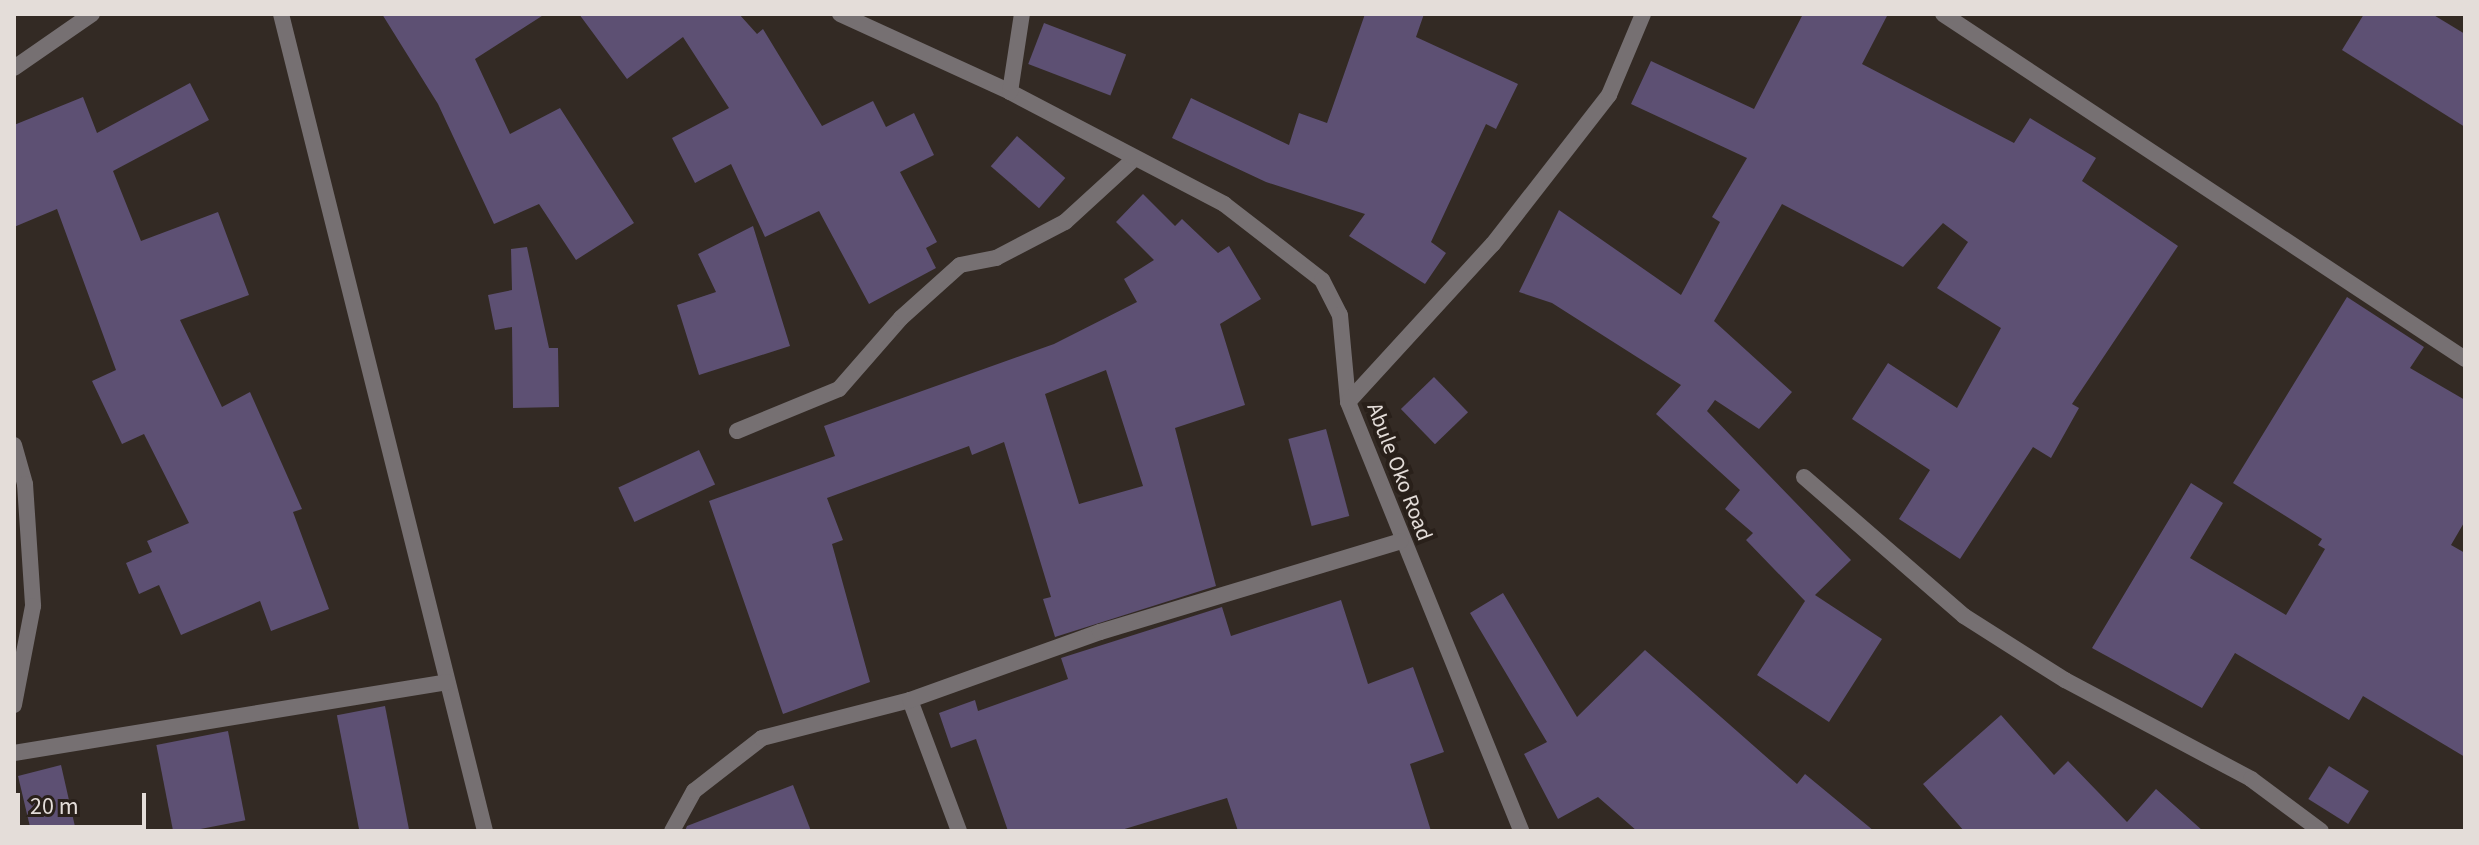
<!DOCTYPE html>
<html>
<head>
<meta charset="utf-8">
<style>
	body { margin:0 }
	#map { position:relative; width:2479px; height:845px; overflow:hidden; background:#332a24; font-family:"Source Sans 3",sans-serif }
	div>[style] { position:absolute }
	.building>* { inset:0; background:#5d5073; transform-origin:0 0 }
	.lane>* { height:16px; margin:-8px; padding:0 8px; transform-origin:8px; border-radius:8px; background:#767072 }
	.street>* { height:16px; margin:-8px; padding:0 8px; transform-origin:8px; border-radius:8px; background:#767072 }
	span { translate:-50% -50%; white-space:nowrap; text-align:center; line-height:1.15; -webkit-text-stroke:8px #29201a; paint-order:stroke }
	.street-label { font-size:22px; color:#e4ddd9 }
	.frame { position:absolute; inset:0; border:16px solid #e4ddd9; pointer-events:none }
	.scale { position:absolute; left:16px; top:793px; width:130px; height:36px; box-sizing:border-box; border:4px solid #e4ddd9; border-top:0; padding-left:10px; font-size:24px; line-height:28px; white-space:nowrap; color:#e4ddd9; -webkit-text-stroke:6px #29201a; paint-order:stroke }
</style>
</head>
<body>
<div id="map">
	<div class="building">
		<i style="clip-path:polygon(382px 14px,545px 14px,475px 59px,510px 134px,560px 108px,634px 223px,576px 260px,539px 204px,494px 224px,438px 104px)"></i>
		<i style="clip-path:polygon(579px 14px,739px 14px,757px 34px,763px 29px,822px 126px,873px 101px,886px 127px,914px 113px,934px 155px,900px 172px,937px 242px,926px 248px,936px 268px,869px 304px,819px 211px,765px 237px,731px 164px,695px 183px,672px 138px,729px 108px,683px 37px,627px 79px)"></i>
		<i style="clip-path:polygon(1365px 14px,1424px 14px,1416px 37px,1518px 84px,1496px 129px,1486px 124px,1431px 242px,1446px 253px,1425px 284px,1349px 236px,1365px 214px,1266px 182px,1172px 138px,1191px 98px,1289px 145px,1299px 113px,1327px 123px)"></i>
		<i style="clip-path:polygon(1803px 14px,1888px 14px,1862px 64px,2014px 143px,2030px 118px,2096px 158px,2082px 181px,2178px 246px,2072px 404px,2079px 408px,2051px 458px,2033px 447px,1960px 559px,1899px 519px,1930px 470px,1852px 419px,1888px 363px,1957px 408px,2001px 328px,1937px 288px,1968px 242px,1943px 223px,1903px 267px,1782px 204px,1714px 321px,1792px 392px,1759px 429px,1715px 400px,1707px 411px,1851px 560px,1815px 595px,1882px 639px,1829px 722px,1757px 675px,1805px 601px,1746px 540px,1753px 533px,1725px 509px,1740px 490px,1656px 414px,1681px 385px,1552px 303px,1519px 292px,1559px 210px,1681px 295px,1720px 222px,1712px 217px,1747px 158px,1631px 104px,1651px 61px,1754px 109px)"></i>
		<i style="clip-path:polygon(2364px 14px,2432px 14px,2465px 34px,2465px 127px,2342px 50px)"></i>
		<i style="left:1044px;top:23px;width:88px;height:44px;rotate:21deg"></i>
		<i style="clip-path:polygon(190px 83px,209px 120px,113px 171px,141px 241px,218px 212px,249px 295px,180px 320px,222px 407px,250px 392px,302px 509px,293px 512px,329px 609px,271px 631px,260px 601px,181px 635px,159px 585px,139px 594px,126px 563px,152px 552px,147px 541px,189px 523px,144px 434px,122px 444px,92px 381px,116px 370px,57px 209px,14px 227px,14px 125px,83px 97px,97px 133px)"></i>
		<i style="left:1017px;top:136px;width:64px;height:40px;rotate:41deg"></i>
		<i style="clip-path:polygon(evenodd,1143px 194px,1175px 226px,1182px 219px,1218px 253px,1229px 246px,1261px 299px,1220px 324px,1245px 405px,1175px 428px,1216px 586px,1055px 637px,1043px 599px,1051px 597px,1004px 442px,972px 455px,969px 446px,827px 498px,843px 540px,832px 544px,870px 682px,783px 714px,709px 501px,835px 456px,824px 426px,1054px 344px,1137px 302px,1124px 279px,1154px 260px,1116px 222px,1143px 194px,1106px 370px,1143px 486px,1079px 504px,1045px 394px,1106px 370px)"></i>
		<i style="clip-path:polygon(753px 226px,790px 346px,699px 375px,677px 305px,716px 292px,698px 254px)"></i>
		<i style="clip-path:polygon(527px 247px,549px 348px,558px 348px,559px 407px,513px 408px,512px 327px,495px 330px,488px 295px,512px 290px,511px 249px)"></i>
		<i style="clip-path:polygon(2347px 297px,2424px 347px,2410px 368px,2465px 400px,2465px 521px,2451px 545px,2465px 553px,2465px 757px,2363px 696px,2349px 720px,2235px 653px,2202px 708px,2092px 648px,2191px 483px,2223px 503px,2190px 558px,2286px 615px,2325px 549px,2318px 545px,2322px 539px,2233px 483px)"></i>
		<i style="left:1434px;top:377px;width:49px;height:46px;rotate:46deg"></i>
		<i style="left:1326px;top:429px;width:90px;height:39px;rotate:75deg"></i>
		<i style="left:699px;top:450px;width:38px;height:89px;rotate:65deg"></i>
		<i style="clip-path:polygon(1503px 593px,1577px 717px,1645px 650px,1797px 784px,1805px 774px,1874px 831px,1637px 831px,1598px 797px,1558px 819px,1524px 754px,1547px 742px,1470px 613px)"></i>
		<i style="clip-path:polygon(1341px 600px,1368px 684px,1413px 667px,1444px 752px,1410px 764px,1431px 831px,1238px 831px,1227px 798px,1118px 831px,1008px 831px,976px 739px,951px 748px,939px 713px,975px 700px,978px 711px,1068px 679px,1061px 658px,1222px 607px,1231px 636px)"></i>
		<i style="left:385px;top:706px;width:127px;height:49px;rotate:79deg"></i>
		<i style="clip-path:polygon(2001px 715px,2054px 775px,2068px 761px,2127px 822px,2156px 789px,2203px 831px,1964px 831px,1923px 784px)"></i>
		<i style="left:228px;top:731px;width:91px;height:73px;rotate:79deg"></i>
		<i style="clip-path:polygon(61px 765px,76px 831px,31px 831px,18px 776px)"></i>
		<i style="left:2329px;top:766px;width:47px;height:39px;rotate:32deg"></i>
		<i style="clip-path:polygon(793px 785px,811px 831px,685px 831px,687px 826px)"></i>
	</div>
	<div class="lane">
		<i style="left:737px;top:431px;width:110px;rotate:-22.4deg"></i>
		<i style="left:839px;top:389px;width:94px;rotate:-48.9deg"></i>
		<i style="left:901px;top:318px;width:79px;rotate:-41.9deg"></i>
		<i style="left:960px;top:265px;width:37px;rotate:-11deg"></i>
		<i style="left:996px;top:258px;width:78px;rotate:-27.6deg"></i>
		<i style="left:1065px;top:222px;width:92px;rotate:-42.4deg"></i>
	</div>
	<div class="street">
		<i style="left:281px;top:14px;width:842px;rotate:75.98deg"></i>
		<i style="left:840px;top:14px;width:187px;rotate:24.6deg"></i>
		<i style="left:1010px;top:92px;width:242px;rotate:27.6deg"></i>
		<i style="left:1224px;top:204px;width:124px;rotate:37.8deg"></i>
		<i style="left:1322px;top:280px;width:39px;rotate:63deg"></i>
		<i style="left:1340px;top:315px;width:87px;rotate:84.7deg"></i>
		<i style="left:1348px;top:402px;width:463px;rotate:68deg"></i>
		<i style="left:1943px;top:14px;width:626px;rotate:33.46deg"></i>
		<i style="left:14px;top:68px;width:95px;rotate:-34.7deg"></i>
		<i style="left:1010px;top:92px;width:79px;rotate:-81.3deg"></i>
		<i style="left:1348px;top:402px;width:214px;rotate:-47.5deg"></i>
		<i style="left:1493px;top:244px;width:189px;rotate:-52.1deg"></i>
		<i style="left:1609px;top:95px;width:88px;rotate:-67.2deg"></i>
		<i style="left:14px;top:445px;width:41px;rotate:74.2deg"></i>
		<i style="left:25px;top:484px;width:122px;rotate:86.2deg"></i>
		<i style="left:33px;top:606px;width:101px;rotate:100.9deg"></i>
		<i style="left:1804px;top:477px;width:212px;rotate:41deg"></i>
		<i style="left:1964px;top:616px;width:120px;rotate:32.4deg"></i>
		<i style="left:2065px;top:680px;width:211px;rotate:28deg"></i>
		<i style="left:2251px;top:779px;width:87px;rotate:36.6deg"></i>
		<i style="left:910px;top:700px;width:140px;rotate:69.5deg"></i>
		<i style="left:14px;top:753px;width:439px;rotate:-9.3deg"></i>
		<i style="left:672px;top:831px;width:46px;rotate:-61.2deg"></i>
		<i style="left:694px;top:791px;width:86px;rotate:-37.9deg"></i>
		<i style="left:762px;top:738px;width:153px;rotate:-14.4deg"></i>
		<i style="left:910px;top:700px;width:202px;rotate:-19.7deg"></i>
		<i style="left:1100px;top:632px;width:314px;rotate:-16.8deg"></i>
	</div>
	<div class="street-label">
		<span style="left:1399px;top:472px;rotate:69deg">Abule Oko Road</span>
	</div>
	<div class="frame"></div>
	<div class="scale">20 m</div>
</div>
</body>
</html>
